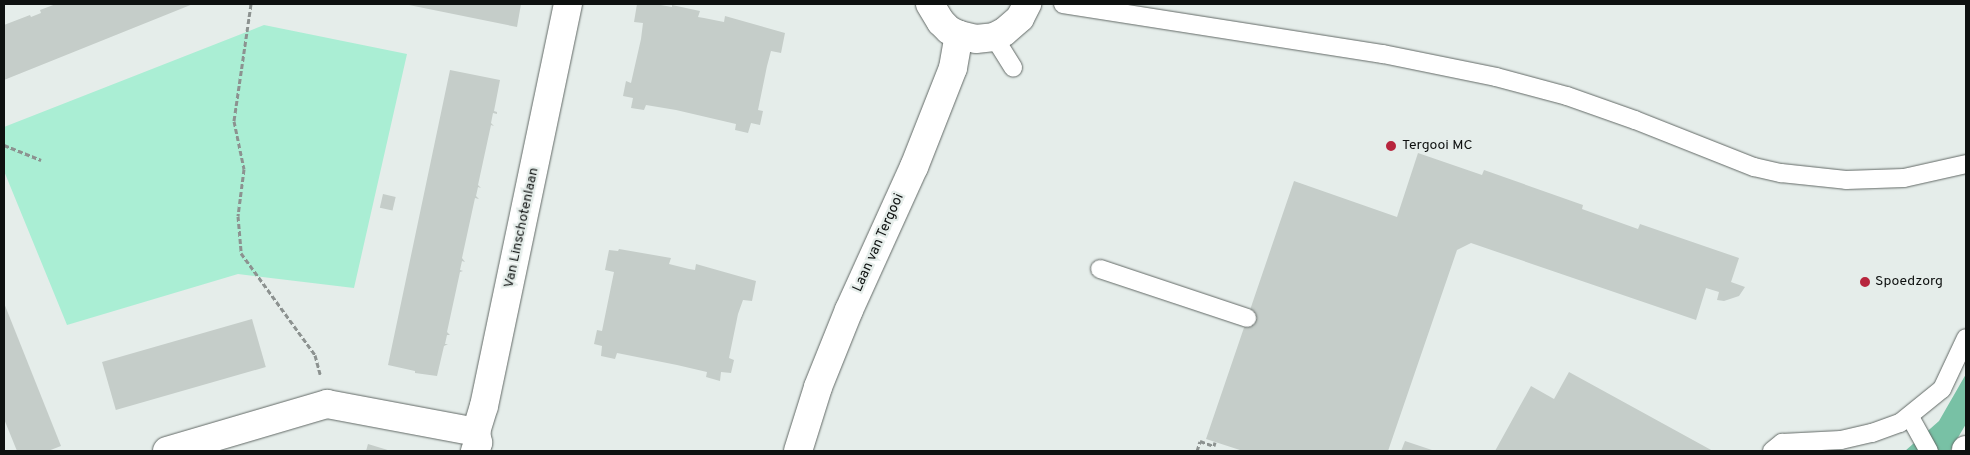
<!DOCTYPE html>
<html>
<head>
<meta charset="utf-8">
<style>
	body { margin:0 }
	#map { position:relative; width:1970px; height:455px; overflow:hidden; background:#e5edea; font-family:Overpass,sans-serif }
	div>[style] { position:absolute }
	.green>* { inset:0; background:#aaeed4 }
	.forest>* { inset:0; background:#78c1a5 }
	.building>* { inset:0; background:#c5cdc9; transform-origin:0 0 }
	.path>* { height:3px; margin-top:-1.5px; transform-origin:0; background:repeating-linear-gradient(90deg,#8c9290 0 5px,transparent 0 7.5px) }
	.roads { filter:drop-shadow(0 0 1px #626966) drop-shadow(0 0 1px #626966) }
	.service>* { height:18px; margin:-9px; padding:0 9px; transform-origin:9px; border-radius:9px; background:#fff }
	.minor>* { height:28px; margin:-14px; padding:0 14px; transform-origin:14px; border-radius:14px; background:#fff }
	.tertiary>* { height:28px; margin:-14px; padding:0 14px; transform-origin:14px; border-radius:14px; background:#fff }
	.dots>* { width:14px; height:14px; translate:-50% -50%; box-sizing:border-box; border:2px solid #e5edea; border-radius:50% }
	span { translate:-50% -50%; white-space:nowrap; text-align:center; line-height:1.15; -webkit-text-stroke:4.5px #e5edea; paint-order:stroke }
	.poi-label { font-size:14px; color:#0e1110 }
	.left { translate:0 -50%; text-align:left }
	.street-label { font-size:14px; color:#0e1110 }
	.frame { position:absolute; inset:0; border:5px solid #0e1110; pointer-events:none }
</style>
</head>
<body>
<div id="map">
	<div class="green">
		<i style="clip-path:polygon(264px 25px,407px 54px,354px 288px,238px 274px,67px 325px,4px 171px,4px 127px)"></i>
	</div>
	<div class="forest">
		<i style="clip-path:polygon(1966px 374px,1966px 424px,1950px 451px,1905px 451px,1939px 421px)"></i>
	</div>
	<div class="building">
		<i style="clip-path:polygon(56px 4px,193px 4px,4px 80px,4px 25px,30px 15px,31px 17px,41px 13px,40px 10px)"></i>
		<i style="clip-path:polygon(404px 4px,521px 4px,517px 27px)"></i>
		<i style="clip-path:polygon(637px 4px,655px 4px,672px 7px,672px 5px,700px 11px,698px 17px,704px 18px,724px 22px,725px 16px,785px 33px,781px 53px,771px 51px,767px 66px,758px 110px,763px 111px,760px 125px,751px 123px,748px 133px,735px 130px,736px 124px,676px 110px,646px 105px,644px 110px,631px 108px,633px 98px,623px 96px,626px 81px,631px 83px,641px 39px,643px 23px,634px 22px)"></i>
		<i style="clip-path:polygon(450px 70px,500px 80px,494px 111px,497px 112px,497px 114px,493px 113px,491px 123px,494px 126px,491px 125px,478px 185px,481px 188px,478px 187px,476px 196px,479px 199px,475px 198px,462px 258px,465px 262px,462px 261px,460px 270px,463px 271px,460px 272px,447px 332px,450px 335px,447px 335px,445px 344px,448px 344px,444px 346px,437px 376px,415px 373px,415px 371px,388px 365px)"></i>
		<i style="clip-path:polygon(1418px 153px,1482px 175px,1484px 170px,1583px 205px,1582px 209px,1638px 229px,1640px 224px,1739px 258px,1731px 282px,1745px 287px,1739px 296px,1724px 301px,1717px 300px,1719px 292px,1706px 288px,1696px 320px,1471px 243px,1457px 250px,1388px 451px,1243px 451px,1206px 439px,1294px 181px,1397px 217px)"></i>
		<i style="left:383px;top:194px;width:13px;height:14px;rotate:13deg"></i>
		<i style="clip-path:polygon(619px 249px,671px 258px,669px 264px,689px 269px,695px 270px,696px 264px,756px 281px,752px 301px,743px 300px,738px 314px,729px 358px,734px 360px,731px 373px,721px 372px,720px 381px,706px 377px,707px 372px,677px 365px,617px 353px,615px 359px,601px 356px,602px 346px,594px 344px,597px 330px,602px 331px,614px 272px,605px 270px,609px 250px,618px 251px)"></i>
		<i style="clip-path:polygon(4px 303px,61px 446px,48px 451px,17px 451px,4px 419px)"></i>
		<i style="left:252px;top:319px;width:50px;height:156px;rotate:74deg"></i>
		<i style="clip-path:polygon(1569px 372px,1713px 451px,1495px 451px,1531px 386px,1554px 399px)"></i>
		<i style="clip-path:polygon(1405px 441px,1435px 451px,1401px 451px)"></i>
		<i style="clip-path:polygon(368px 444px,391px 451px,366px 451px)"></i>
	</div>
	<div class="path">
		<i style="left:251px;top:4px;width:118px;rotate:98.3deg"></i>
		<i style="left:234px;top:121px;width:49px;rotate:78.2deg"></i>
		<i style="left:244px;top:169px;width:47px;rotate:97.3deg"></i>
		<i style="left:238px;top:216px;width:37px;rotate:85deg"></i>
		<i style="left:241px;top:253px;width:126px;rotate:54deg"></i>
		<i style="left:315px;top:355px;width:20px;rotate:75deg"></i>
		<i style="left:4px;top:145px;width:40px;rotate:22deg"></i>
		<i style="left:1197px;top:451px;width:10px;rotate:-73deg"></i>
		<i style="left:1200px;top:441px;width:15px;rotate:20deg"></i>
		<i style="left:1214px;top:446px;width:4px;rotate:-76deg"></i>
	</div>
	<div class="roads">
		<div class="service">
			<i style="left:1063px;top:4px;width:324px;rotate:8.9deg"></i>
			<i style="left:1383px;top:54px;width:115px;rotate:11.5deg"></i>
			<i style="left:1496px;top:77px;width:73px;rotate:15deg"></i>
			<i style="left:1567px;top:96px;width:72px;rotate:19.4deg"></i>
			<i style="left:1635px;top:120px;width:128px;rotate:21.6deg"></i>
			<i style="left:1754px;top:167px;width:28px;rotate:13deg"></i>
			<i style="left:1781px;top:173px;width:65px;rotate:6.1deg"></i>
			<i style="left:1846px;top:180px;width:58px;rotate:-2deg"></i>
			<i style="left:1904px;top:178px;width:64px;rotate:-12.7deg"></i>
			<i style="left:994px;top:37px;width:36px;rotate:58deg"></i>
			<i style="left:1100px;top:269px;width:155px;rotate:18.4deg"></i>
			<i style="left:1910px;top:417px;width:39px;rotate:61deg"></i>
			<i style="left:1772px;top:451px;width:13px;rotate:-39deg"></i>
			<i style="left:1782px;top:443px;width:59px;rotate:-2.9deg"></i>
			<i style="left:1841px;top:440px;width:32px;rotate:-13deg"></i>
			<i style="left:1872px;top:433px;width:30px;rotate:-20deg"></i>
			<i style="left:1900px;top:423px;width:54px;rotate:-39deg"></i>
			<i style="left:1942px;top:389px;width:56px;rotate:-64.8deg"></i>
		</div>
		<div class="minor">
			<i style="left:167px;top:451px;width:167px;rotate:-16.4deg"></i>
			<i style="left:327px;top:404px;width:152px;rotate:10.6deg"></i>
			<i style="left:475px;top:451px;width:9px;rotate:-69deg"></i>
			<i style="left:478px;top:443px;width:11px;rotate:-100deg"></i>
			<i style="left:476px;top:432px;width:27px;rotate:-73deg"></i>
			<i style="left:484px;top:406px;width:411px;rotate:-78.2deg"></i>
			<i style="left:1966px;top:451px;width:1px;rotate:-90deg"></i>
		</div>
		<div class="tertiary">
			<i style="left:930px;top:4px;width:21px;rotate:59deg"></i>
			<i style="left:941px;top:22px;width:11px;rotate:45deg"></i>
			<i style="left:949px;top:30px;width:11px;rotate:27deg"></i>
			<i style="left:959px;top:35px;width:17px;rotate:13deg"></i>
			<i style="left:976px;top:39px;width:18px;rotate:-6deg"></i>
			<i style="left:994px;top:37px;width:11px;rotate:-27deg"></i>
			<i style="left:1004px;top:32px;width:21px;rotate:-41deg"></i>
			<i style="left:1020px;top:18px;width:16px;rotate:-63deg"></i>
			<i style="left:798px;top:451px;width:67px;rotate:-72.6deg"></i>
			<i style="left:818px;top:387px;width:83px;rotate:-68.1deg"></i>
			<i style="left:849px;top:310px;width:157px;rotate:-65.6deg"></i>
			<i style="left:914px;top:167px;width:106px;rotate:-68.5deg"></i>
			<i style="left:953px;top:68px;width:34px;rotate:-80deg"></i>
		</div>
	</div>
	<div class="dots">
		<i style="left:1391px;top:146px;background:#b7253d"></i>
		<i style="left:1865px;top:282px;background:#b7253d"></i>
	</div>
	<div class="poi-label">
		<span class="left" style="left:1402px;top:146px">Tergooi MC</span>
		<span class="left" style="left:1875px;top:282px">Spoedzorg</span>
	</div>
	<div class="street-label">
		<span style="left:522px;top:228px;rotate:-78deg">Van Linschotenlaan</span>
		<span style="left:879px;top:243px;rotate:-66deg">Laan van Tergooi</span>
	</div>
	<div class="frame"></div>
</div>
</body>
</html>
